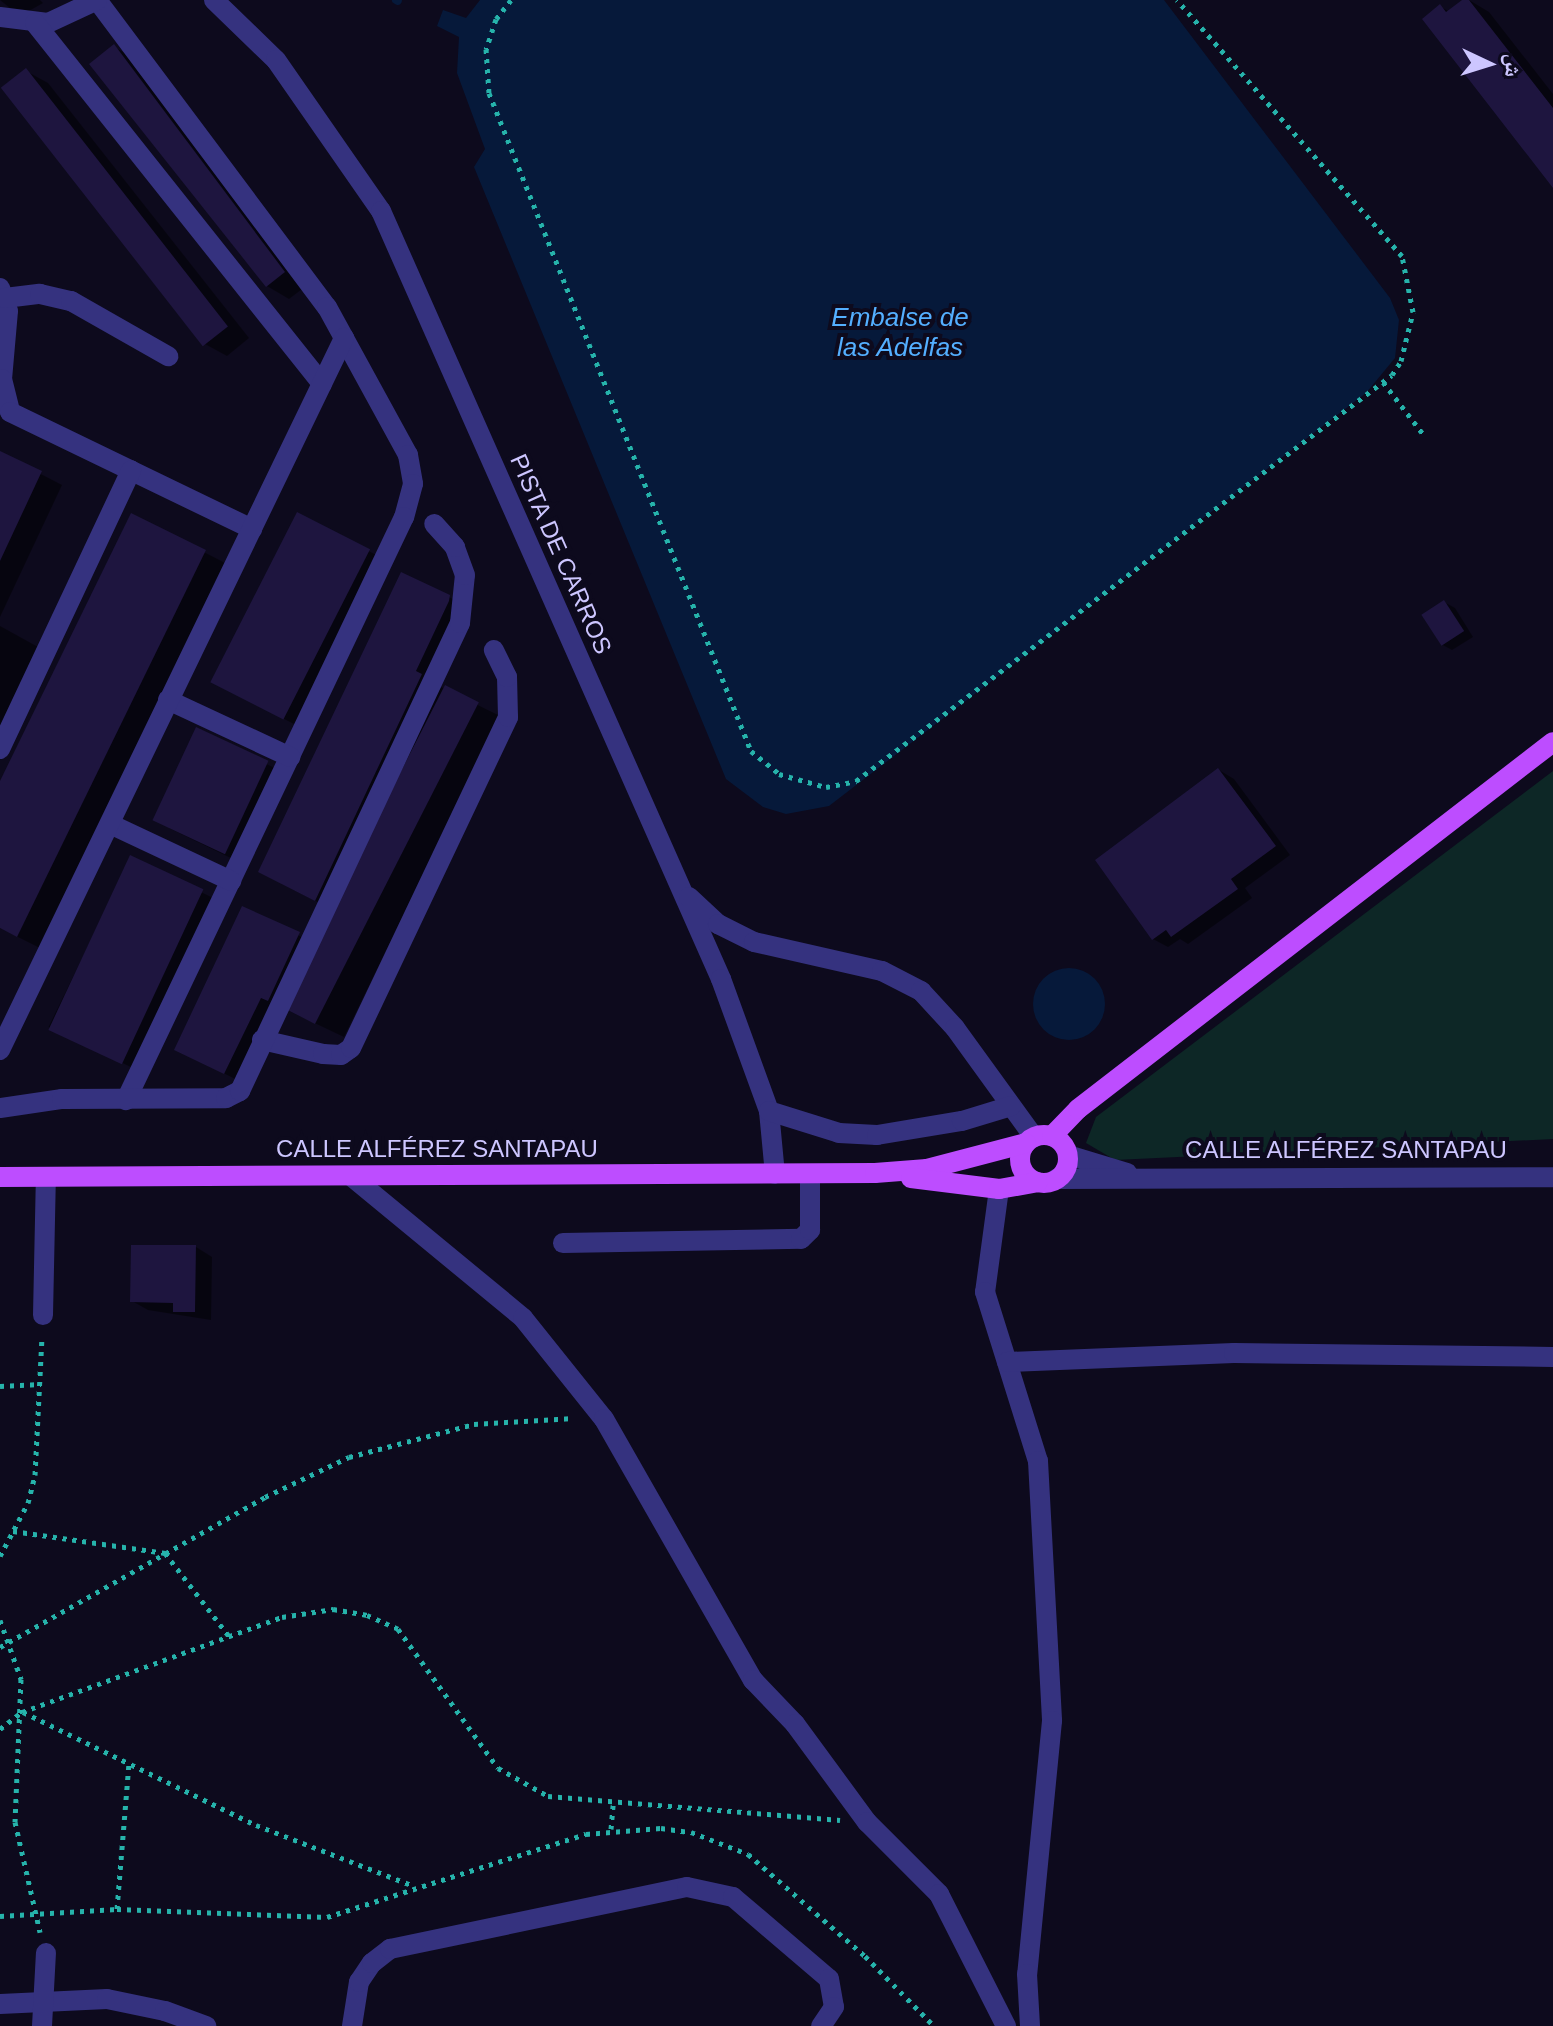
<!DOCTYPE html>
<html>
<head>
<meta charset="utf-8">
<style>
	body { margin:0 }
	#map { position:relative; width:1553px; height:2026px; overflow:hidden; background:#0d0a1d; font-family:Arial,"Noto Naskh Arabic",sans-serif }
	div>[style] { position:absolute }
	.green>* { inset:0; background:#0d2726 }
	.water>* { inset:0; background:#06193a }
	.round { border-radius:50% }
	.shadow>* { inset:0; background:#0007; transform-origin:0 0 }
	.stream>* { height:8px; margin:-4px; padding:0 4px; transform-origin:4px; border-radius:4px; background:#06193a }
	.building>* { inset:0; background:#1e153f; transform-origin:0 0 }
	.path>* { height:5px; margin-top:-2.5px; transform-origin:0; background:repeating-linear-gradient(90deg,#26b3ab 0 4px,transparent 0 10px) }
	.minor>* { height:20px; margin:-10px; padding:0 10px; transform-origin:10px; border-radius:10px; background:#35327f }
	.major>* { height:20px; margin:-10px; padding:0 10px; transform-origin:10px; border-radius:10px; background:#bd4dff }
	.major>.ring { margin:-10px; padding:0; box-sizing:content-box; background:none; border:20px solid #bd4dff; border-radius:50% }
	span { translate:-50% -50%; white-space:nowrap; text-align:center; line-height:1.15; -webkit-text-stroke:8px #0d0a1d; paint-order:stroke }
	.street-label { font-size:24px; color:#cdc6ff }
	.water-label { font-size:26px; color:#54afff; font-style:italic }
	.north { position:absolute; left:1449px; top:24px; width:80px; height:80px; -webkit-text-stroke:6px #0d0a1d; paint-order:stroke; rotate:94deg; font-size:22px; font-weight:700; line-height:32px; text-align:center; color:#cdc6ff }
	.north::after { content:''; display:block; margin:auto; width:28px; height:36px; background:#cdc6ff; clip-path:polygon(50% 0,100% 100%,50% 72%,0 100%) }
</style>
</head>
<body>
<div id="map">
	<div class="green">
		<i style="clip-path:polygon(1553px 771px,1553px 1139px,1115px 1160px,1086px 1143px,1096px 1117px)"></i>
	</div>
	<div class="water">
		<i style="clip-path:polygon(480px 0,1164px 0,1390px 298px,1399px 320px,1395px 358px,1366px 393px,829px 806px,786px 814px,763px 807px,726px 779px,474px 167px,485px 149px,457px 73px,459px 37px,437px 26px,443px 10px,466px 18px)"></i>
		<i class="round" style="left:1033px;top:968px;width:72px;height:72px"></i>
	</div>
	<div class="shadow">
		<i style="clip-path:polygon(0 0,40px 0,43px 3px,20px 16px)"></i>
		<i style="clip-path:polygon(1469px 0,1489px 12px,1553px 94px,1553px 184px,1441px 7px,1450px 12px)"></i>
		<i style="clip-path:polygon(114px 47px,136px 59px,306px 286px,289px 299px,267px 286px)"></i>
		<i style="clip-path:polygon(26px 71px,48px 83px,249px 338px,227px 356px,205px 344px)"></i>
		<i style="clip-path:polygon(0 453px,62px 485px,0 617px)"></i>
		<i style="clip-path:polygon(132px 515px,227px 564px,40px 948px,0 928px,0 786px)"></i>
		<i style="left:298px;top:515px;width:105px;height:188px;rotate:27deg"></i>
		<i style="clip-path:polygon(449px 597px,471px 609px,437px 685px,500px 716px,344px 1037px,283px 1008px,247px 1085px,176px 1049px,243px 908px,324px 948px,340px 913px,282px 884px)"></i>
		<i style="clip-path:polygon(1444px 602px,1455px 608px,1473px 637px,1452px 650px,1441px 644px)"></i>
		<i style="clip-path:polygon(0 626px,38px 647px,0 730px)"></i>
		<i style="clip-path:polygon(196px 730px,283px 772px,239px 862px,169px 828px)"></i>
		<i style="clip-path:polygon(1219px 770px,1234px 779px,1290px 855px,1245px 888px,1252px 898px,1188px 944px,1180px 939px,1168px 947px,1153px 939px)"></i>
		<i style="left:131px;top:858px;width:104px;height:188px;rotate:26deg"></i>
		<i style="clip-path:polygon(196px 1247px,212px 1257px,211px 1320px,148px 1310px,132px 1301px)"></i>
	</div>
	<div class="stream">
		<i style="left:396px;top:0;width:2px;rotate:27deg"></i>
	</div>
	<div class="building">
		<i style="clip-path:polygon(1462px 0,1469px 0,1553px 108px,1553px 188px,1422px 19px,1440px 4px,1446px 12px)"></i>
		<i style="clip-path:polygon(114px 44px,285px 272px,266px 287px,89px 64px)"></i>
		<i style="left:26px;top:68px;width:328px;height:32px;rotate:52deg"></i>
		<i style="clip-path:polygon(0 451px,42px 471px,0 561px)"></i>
		<i style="left:297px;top:512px;width:82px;height:191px;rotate:27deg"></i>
		<i style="clip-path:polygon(131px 513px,206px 550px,17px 937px,0 928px,0 781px)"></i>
		<i style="clip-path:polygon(401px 572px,450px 595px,449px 601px,416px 671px,422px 674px,315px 901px,258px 872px)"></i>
		<i style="left:1444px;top:600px;width:37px;height:27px;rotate:57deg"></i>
		<i style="left:445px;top:685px;width:38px;height:361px;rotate:27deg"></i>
		<i style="left:196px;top:727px;width:80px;height:103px;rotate:25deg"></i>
		<i style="clip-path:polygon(1218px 768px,1276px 846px,1231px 879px,1238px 889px,1171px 937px,1166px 930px,1152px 940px,1095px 860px)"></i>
		<i style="left:130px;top:855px;width:81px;height:193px;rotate:25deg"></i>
		<i style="clip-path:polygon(242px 906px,300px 932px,268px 1001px,261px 998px,224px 1074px,174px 1050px)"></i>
		<i style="clip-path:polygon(131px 1245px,196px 1245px,195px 1312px,173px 1312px,173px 1303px,130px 1302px)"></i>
	</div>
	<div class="path">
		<i style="left:511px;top:0;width:24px;rotate:128deg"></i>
		<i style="left:496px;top:19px;width:32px;rotate:108deg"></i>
		<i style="left:486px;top:49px;width:44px;rotate:86.1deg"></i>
		<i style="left:489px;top:93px;width:708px;rotate:68.29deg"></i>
		<i style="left:751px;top:751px;width:36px;rotate:39deg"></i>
		<i style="left:779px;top:774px;width:49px;rotate:15.5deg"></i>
		<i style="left:826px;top:787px;width:31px;rotate:-11deg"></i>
		<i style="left:856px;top:781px;width:672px;rotate:-37.14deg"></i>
		<i style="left:1392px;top:375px;width:17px;rotate:-57deg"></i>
		<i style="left:1401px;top:361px;width:50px;rotate:-76.2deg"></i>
		<i style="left:1413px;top:312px;width:57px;rotate:-101.1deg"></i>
		<i style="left:1402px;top:256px;width:341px;rotate:-131.3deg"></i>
		<i style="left:1383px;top:382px;width:66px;rotate:52.4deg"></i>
		<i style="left:0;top:1386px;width:41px;rotate:-2.8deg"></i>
		<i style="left:13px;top:1531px;width:154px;rotate:8.2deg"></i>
		<i style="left:165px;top:1553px;width:105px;rotate:52.4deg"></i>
		<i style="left:0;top:1556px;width:60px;rotate:-62.2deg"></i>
		<i style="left:28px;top:1503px;width:29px;rotate:-76deg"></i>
		<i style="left:35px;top:1475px;width:139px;rotate:-87.1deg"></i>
		<i style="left:0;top:1620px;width:63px;rotate:70.4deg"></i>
		<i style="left:21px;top:1679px;width:143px;rotate:92.4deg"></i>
		<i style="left:15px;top:1822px;width:113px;rotate:77.2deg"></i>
		<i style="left:0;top:1647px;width:305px;rotate:-29.5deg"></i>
		<i style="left:265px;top:1497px;width:93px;rotate:-25.5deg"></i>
		<i style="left:349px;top:1457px;width:129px;rotate:-14.8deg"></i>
		<i style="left:474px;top:1424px;width:100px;rotate:-3.4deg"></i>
		<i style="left:23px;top:1712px;width:259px;rotate:25.9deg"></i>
		<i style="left:256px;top:1825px;width:169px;rotate:21.1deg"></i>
		<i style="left:0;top:1729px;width:28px;rotate:-38deg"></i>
		<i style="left:22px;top:1712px;width:277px;rotate:-20.1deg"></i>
		<i style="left:282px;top:1617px;width:52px;rotate:-8.9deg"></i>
		<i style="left:333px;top:1609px;width:35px;rotate:10deg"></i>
		<i style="left:367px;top:1615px;width:34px;rotate:24deg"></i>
		<i style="left:398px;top:1629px;width:171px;rotate:54.3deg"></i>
		<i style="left:498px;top:1768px;width:57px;rotate:29.2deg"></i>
		<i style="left:548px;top:1796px;width:293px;rotate:4.7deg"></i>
		<i style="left:611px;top:1829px;width:24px;rotate:-85deg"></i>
		<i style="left:117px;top:1909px;width:146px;rotate:-85.3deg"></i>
		<i style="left:0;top:1916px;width:117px;rotate:-3.4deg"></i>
		<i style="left:117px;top:1909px;width:210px;rotate:2.2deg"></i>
		<i style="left:327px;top:1917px;width:272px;rotate:-17.8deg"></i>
		<i style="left:586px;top:1834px;width:75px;rotate:-4.6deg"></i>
		<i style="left:661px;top:1828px;width:30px;rotate:8deg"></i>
		<i style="left:691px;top:1832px;width:61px;rotate:21.1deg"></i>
		<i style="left:748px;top:1854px;width:155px;rotate:41.1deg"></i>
		<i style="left:865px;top:1956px;width:98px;rotate:45.4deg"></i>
	</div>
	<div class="minor">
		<i style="left:97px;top:0;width:384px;rotate:53.2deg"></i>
		<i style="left:327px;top:307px;width:169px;rotate:61.3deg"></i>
		<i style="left:408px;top:455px;width:29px;rotate:80deg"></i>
		<i style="left:413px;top:484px;width:34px;rotate:105deg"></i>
		<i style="left:404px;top:517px;width:646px;rotate:115.49deg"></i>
		<i style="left:214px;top:0;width:86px;rotate:44.1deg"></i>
		<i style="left:276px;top:60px;width:184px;rotate:55.2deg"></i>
		<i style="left:381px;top:211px;width:840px;rotate:66.12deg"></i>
		<i style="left:721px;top:979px;width:140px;rotate:70deg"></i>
		<i style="left:769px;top:1111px;width:63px;rotate:84.6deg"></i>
		<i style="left:0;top:17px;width:48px;rotate:7.1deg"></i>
		<i style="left:48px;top:23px;width:54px;rotate:-25.1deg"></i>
		<i style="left:35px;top:23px;width:461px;rotate:51.5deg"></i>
		<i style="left:0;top:288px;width:24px;rotate:71deg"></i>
		<i style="left:8px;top:311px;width:68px;rotate:95deg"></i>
		<i style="left:2px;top:379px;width:34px;rotate:76deg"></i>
		<i style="left:10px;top:412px;width:269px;rotate:25.8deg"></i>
		<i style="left:5px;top:298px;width:35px;rotate:-7deg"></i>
		<i style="left:40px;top:294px;width:32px;rotate:13deg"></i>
		<i style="left:71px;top:301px;width:112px;rotate:29.6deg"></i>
		<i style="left:168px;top:700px;width:135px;rotate:25deg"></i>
		<i style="left:0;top:749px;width:308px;rotate:-64.8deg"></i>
		<i style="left:110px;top:824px;width:134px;rotate:25.2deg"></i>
		<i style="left:689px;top:897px;width:40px;rotate:43deg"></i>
		<i style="left:718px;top:924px;width:40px;rotate:26.6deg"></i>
		<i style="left:754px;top:942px;width:131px;rotate:12.8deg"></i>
		<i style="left:882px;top:971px;width:44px;rotate:27.1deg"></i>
		<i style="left:921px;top:991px;width:50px;rotate:47.4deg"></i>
		<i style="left:955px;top:1028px;width:135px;rotate:54.1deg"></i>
		<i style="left:262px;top:1040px;width:63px;rotate:12.9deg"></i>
		<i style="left:323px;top:1054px;width:18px;rotate:3deg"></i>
		<i style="left:341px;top:1055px;width:12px;rotate:-35deg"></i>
		<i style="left:351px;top:1048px;width:366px;rotate:-64.6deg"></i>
		<i style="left:508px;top:717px;width:40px;rotate:-91.4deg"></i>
		<i style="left:507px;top:677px;width:30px;rotate:-116deg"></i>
		<i style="left:0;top:1050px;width:791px;rotate:-64.21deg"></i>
		<i style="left:0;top:1108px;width:63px;rotate:-8.3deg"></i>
		<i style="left:62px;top:1099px;width:164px;rotate:-0.3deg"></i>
		<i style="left:226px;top:1098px;width:16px;rotate:-27deg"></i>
		<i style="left:240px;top:1091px;width:517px;rotate:-64.82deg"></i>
		<i style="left:460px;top:623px;width:48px;rotate:-84.1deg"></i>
		<i style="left:465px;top:575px;width:30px;rotate:-110deg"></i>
		<i style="left:455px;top:547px;width:31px;rotate:-132deg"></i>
		<i style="left:769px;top:1111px;width:73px;rotate:17.4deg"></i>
		<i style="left:839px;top:1133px;width:38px;rotate:3deg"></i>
		<i style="left:877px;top:1135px;width:86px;rotate:-9.4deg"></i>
		<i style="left:962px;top:1121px;width:51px;rotate:-17deg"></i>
		<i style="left:1068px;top:1155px;width:62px;rotate:17deg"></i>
		<i style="left:351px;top:1176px;width:223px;rotate:39.5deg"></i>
		<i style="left:523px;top:1318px;width:129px;rotate:51.3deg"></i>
		<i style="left:604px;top:1419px;width:301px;rotate:60.3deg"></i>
		<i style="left:753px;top:1680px;width:61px;rotate:46.3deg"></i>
		<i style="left:795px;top:1724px;width:122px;rotate:53.7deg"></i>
		<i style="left:867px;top:1822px;width:102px;rotate:45deg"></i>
		<i style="left:939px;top:1894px;width:148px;rotate:63.1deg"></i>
		<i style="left:1056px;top:1179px;width:497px;rotate:-0.2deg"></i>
		<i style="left:999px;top:1189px;width:104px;rotate:97.7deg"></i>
		<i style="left:985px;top:1292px;width:177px;rotate:72.6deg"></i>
		<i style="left:1038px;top:1461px;width:260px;rotate:86.9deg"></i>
		<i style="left:1052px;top:1721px;width:254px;rotate:95.6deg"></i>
		<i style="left:1027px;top:1974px;width:52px;rotate:86.7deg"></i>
		<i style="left:563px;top:1243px;width:238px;rotate:-1deg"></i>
		<i style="left:801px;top:1239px;width:13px;rotate:-45deg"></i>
		<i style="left:810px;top:1230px;width:56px;rotate:-90deg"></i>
		<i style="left:43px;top:1315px;width:138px;rotate:-88.8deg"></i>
		<i style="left:1007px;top:1362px;width:227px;rotate:-2.3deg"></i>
		<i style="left:1234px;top:1353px;width:319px;rotate:0.7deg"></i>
		<i style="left:0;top:2004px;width:107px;rotate:-2.7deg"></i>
		<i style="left:107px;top:1999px;width:59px;rotate:11.7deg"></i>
		<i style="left:165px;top:2011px;width:44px;rotate:20.1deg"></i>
		<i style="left:42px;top:2026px;width:73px;rotate:-86.9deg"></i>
		<i style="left:352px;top:2026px;width:45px;rotate:-81deg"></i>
		<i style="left:359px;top:1982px;width:23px;rotate:-56deg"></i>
		<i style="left:372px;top:1963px;width:23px;rotate:-38deg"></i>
		<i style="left:390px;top:1949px;width:303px;rotate:-11.8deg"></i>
		<i style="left:687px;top:1887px;width:47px;rotate:12.3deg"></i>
		<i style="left:733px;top:1897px;width:126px;rotate:40.5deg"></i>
		<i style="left:829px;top:1979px;width:28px;rotate:80deg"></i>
		<i style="left:834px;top:2007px;width:23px;rotate:124deg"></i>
	</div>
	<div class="major">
		<i class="ring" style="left:1020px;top:1135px;width:28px;height:28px"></i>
		<i style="left:1052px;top:1136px;width:37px;rotate:-46deg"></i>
		<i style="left:1078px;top:1109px;width:600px;rotate:-37.69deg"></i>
		<i style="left:0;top:1177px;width:875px;rotate:-0.26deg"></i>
		<i style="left:875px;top:1173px;width:52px;rotate:-4.4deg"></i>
		<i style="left:927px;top:1169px;width:102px;rotate:-14.7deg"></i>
		<i style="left:911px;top:1178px;width:89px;rotate:7.1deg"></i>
		<i style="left:999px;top:1189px;width:39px;rotate:-10deg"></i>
	</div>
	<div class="street-label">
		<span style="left:561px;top:554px;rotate:66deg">PISTA DE CARROS</span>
		<span style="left:437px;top:1149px">CALLE ALFÉREZ SANTAPAU</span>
		<span style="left:1346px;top:1150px">CALLE ALFÉREZ SANTAPAU</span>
	</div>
	<div class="water-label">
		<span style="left:900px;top:333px">Embalse de<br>las Adelfas</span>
	</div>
	<div class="north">ش</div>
</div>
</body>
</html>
